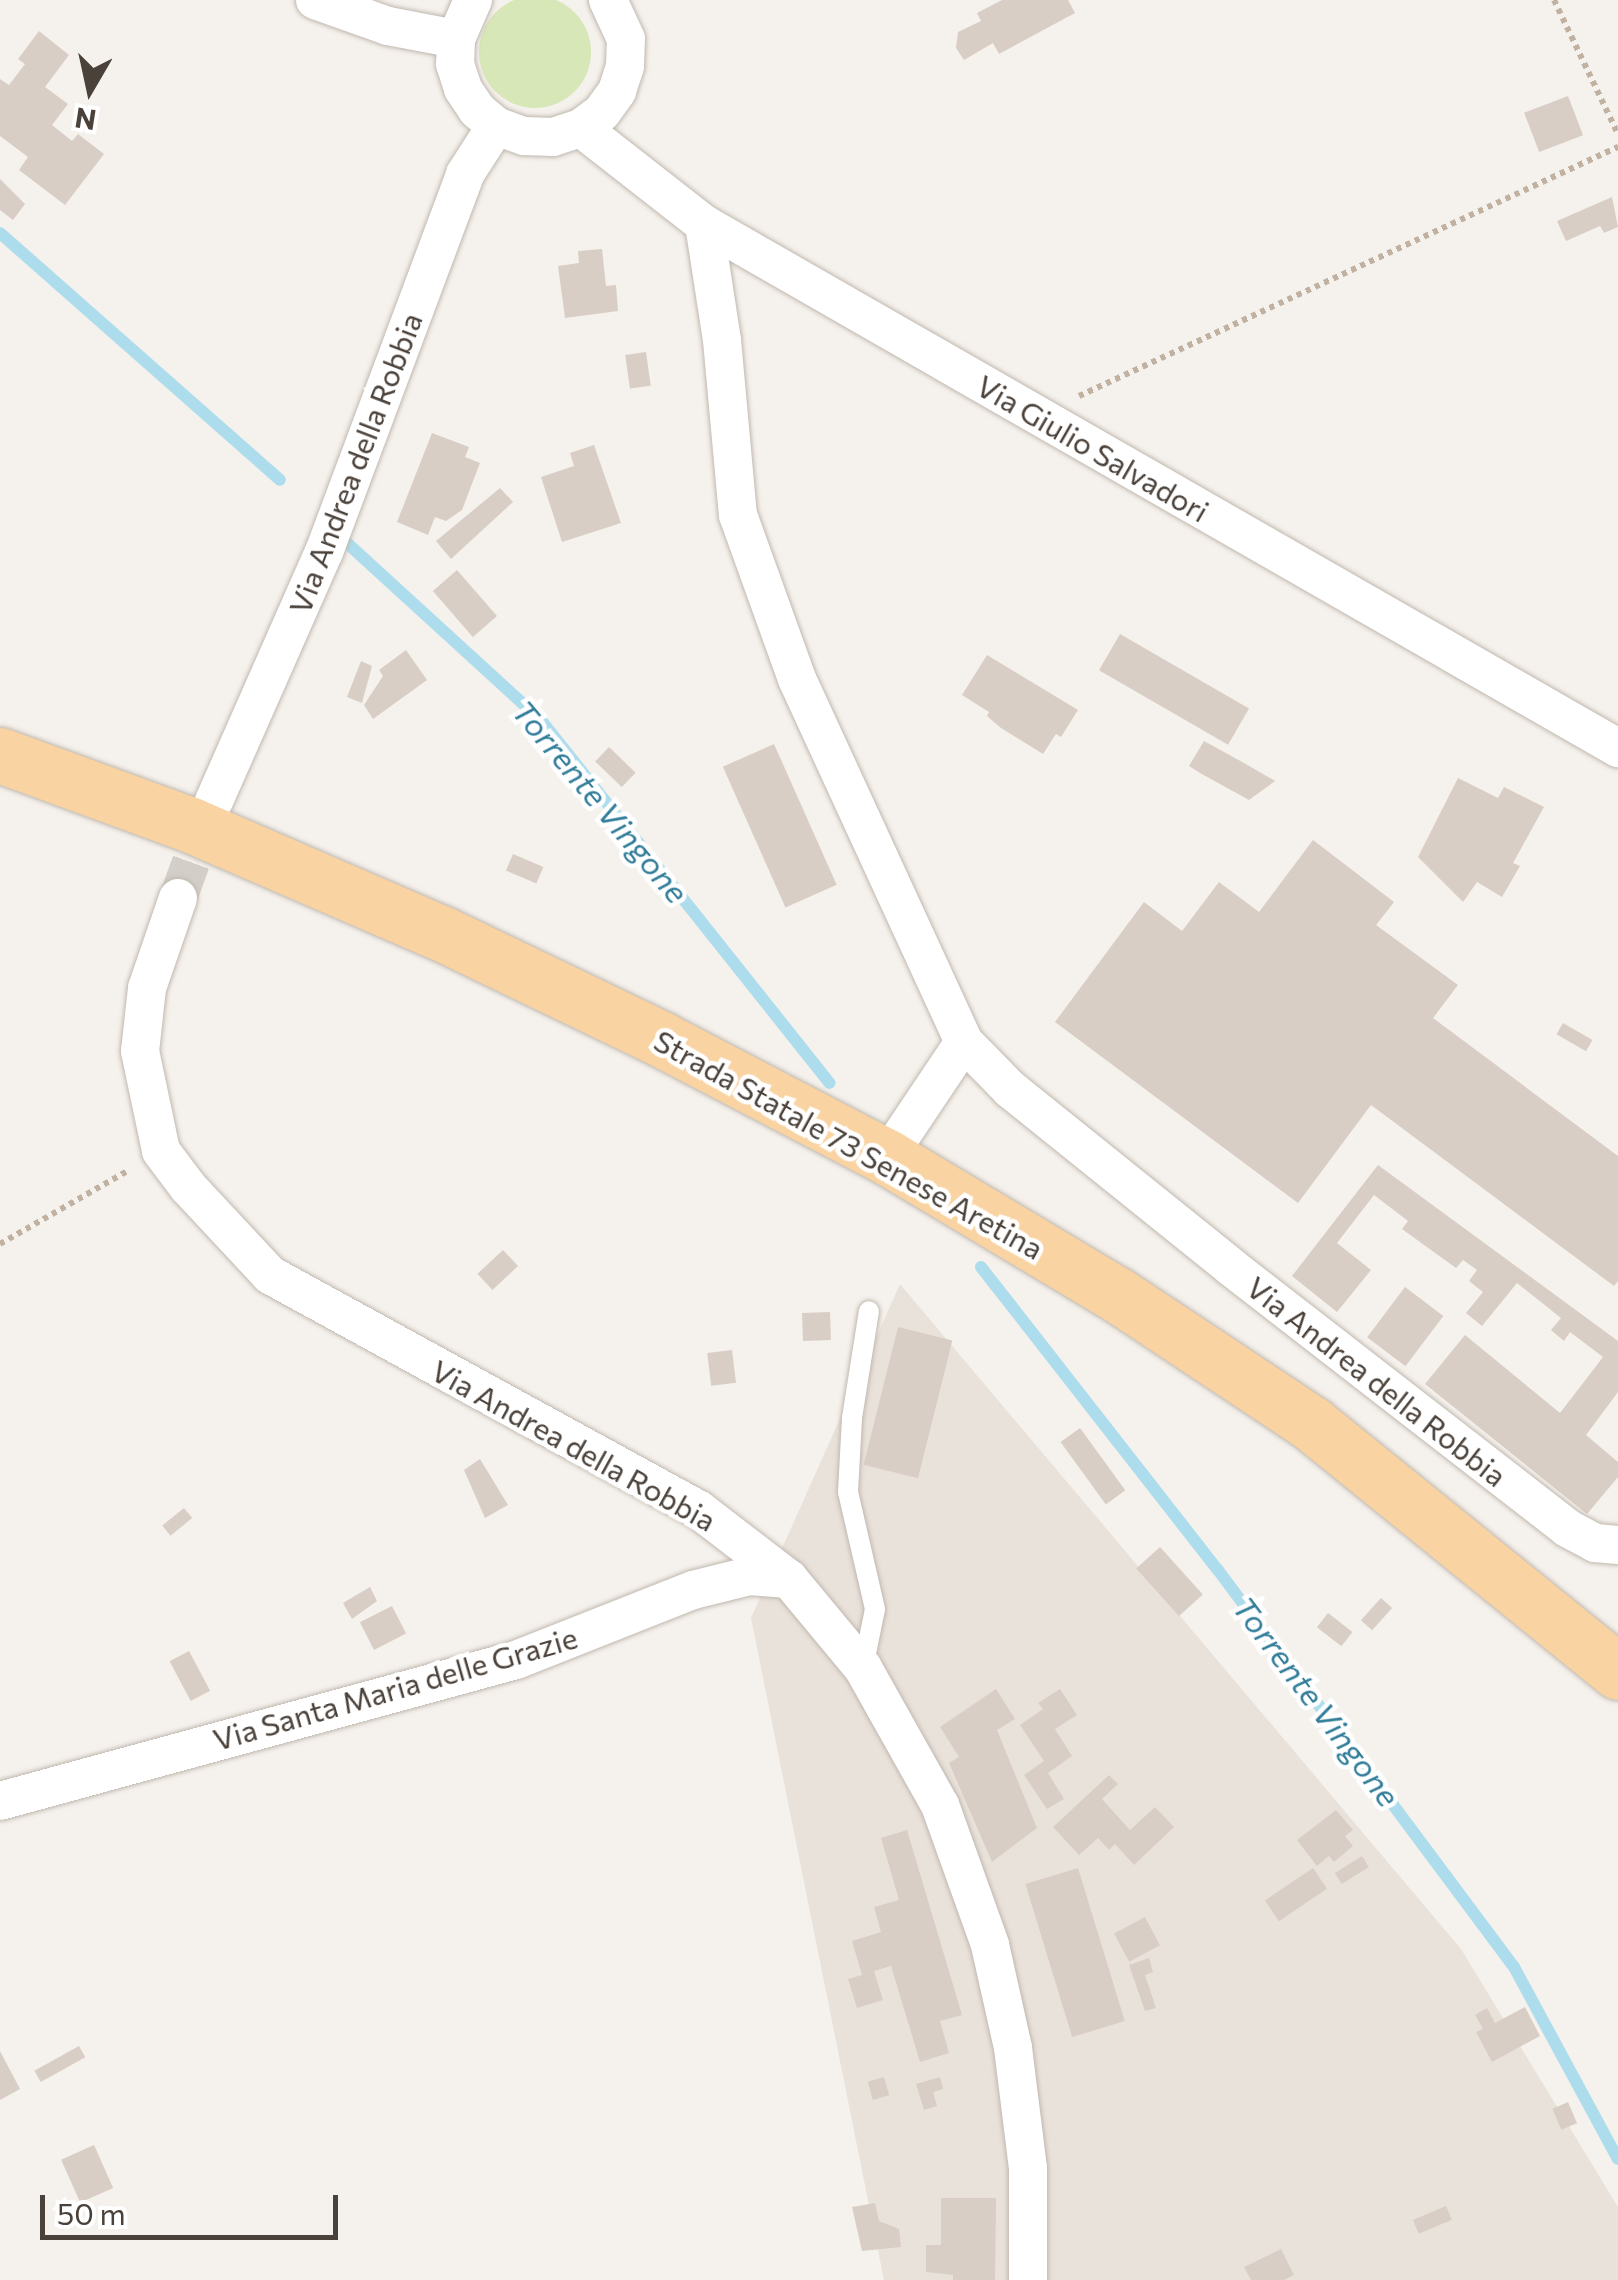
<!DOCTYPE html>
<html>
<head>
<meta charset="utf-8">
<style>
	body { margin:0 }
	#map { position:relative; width:1618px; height:2280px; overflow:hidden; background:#f5f1ec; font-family:Commissioner,sans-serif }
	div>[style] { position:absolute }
	.residential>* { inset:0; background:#e9e2db }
	.green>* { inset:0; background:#d8e7b8 }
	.round { border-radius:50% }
	.stream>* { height:12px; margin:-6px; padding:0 6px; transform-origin:6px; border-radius:6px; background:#addded }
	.building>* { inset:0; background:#d9cec5; transform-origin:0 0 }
	.street-tunnel>* { height:38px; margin-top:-19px; transform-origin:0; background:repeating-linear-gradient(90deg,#d3cec8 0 38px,transparent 0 57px) }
	.path>* { height:6px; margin-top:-3px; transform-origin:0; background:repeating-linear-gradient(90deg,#c1b1a1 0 5px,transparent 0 10px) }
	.roads { filter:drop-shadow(0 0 2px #c0b8af) drop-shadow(0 0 2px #c0b8af) }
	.lane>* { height:20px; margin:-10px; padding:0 10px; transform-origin:10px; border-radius:10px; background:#fff }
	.street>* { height:38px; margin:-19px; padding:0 19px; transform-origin:19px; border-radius:19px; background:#fff }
	.primary>* { height:55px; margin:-27.5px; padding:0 27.5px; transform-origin:27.5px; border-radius:27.5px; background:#f9d3a2 }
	span { translate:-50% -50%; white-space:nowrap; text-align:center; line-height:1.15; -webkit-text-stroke:9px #fff; paint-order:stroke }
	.street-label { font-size:30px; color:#4a413a }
	.water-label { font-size:32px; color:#327d99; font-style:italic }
	.north { position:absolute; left:40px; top:40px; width:100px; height:100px; -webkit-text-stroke:8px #fff; paint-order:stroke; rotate:189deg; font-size:28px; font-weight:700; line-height:40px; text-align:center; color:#4a413a }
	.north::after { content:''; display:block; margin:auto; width:35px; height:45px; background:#4a413a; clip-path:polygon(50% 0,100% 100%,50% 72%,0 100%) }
	.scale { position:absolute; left:40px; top:2195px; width:298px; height:45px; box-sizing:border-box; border:5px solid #4a413a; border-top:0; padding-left:12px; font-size:30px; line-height:35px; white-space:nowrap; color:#4a413a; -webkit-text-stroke:8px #fff; paint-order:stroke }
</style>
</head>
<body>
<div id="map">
	<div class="residential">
		<i style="clip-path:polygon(900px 1284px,1461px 1949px,1618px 2207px,1618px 2280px,884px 2280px,751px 1618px)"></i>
	</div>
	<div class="green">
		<i class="round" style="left:479px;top:-4px;width:112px;height:112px"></i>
	</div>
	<div class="stream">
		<i style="left:0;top:233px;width:373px;rotate:41.4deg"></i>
		<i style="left:347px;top:543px;width:261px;rotate:42.4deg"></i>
		<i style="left:540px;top:719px;width:465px;rotate:51.5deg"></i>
		<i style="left:981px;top:1267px;width:385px;rotate:52deg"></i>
		<i style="left:1218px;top:1570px;width:495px;rotate:53.3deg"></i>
		<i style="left:1514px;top:1967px;width:218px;rotate:61.6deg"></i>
	</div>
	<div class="building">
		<i style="clip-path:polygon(1002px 0,1068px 0,1075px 13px,999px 54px,993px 43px,964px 60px,956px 48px,958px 32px,981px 21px,977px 13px)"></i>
		<i style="clip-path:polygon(39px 31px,69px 55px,45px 87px,68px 104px,52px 125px,72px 141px,78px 134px,104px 154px,65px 205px,19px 170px,28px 157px,0 136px,0 79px,9px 85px,25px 64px,18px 59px)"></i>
		<i style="left:1568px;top:96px;width:42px;height:47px;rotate:69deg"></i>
		<i style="clip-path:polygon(0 179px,25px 204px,13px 220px,0 210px)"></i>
		<i style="clip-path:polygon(1612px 197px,1618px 227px,1604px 233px,1600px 226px,1566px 241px,1557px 221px)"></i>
		<i style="clip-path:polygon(602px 249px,606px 286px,616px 285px,618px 311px,565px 318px,558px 266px,579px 263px,578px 251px)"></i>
		<i style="left:646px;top:352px;width:34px;height:21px;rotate:82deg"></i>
		<i style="clip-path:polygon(432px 433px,469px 447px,465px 457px,480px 463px,462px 510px,446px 521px,435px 517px,428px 535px,397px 522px)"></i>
		<i style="clip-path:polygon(594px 445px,621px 523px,562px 542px,541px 477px,574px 466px,570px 453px)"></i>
		<i style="clip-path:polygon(500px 488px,513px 502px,451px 559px,436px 541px)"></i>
		<i style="left:457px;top:570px;width:61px;height:32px;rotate:49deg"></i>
		<i style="left:1120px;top:634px;width:149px;height:42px;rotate:30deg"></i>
		<i style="clip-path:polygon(406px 650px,427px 680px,373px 719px,364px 705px,383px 676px,379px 670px)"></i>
		<i style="clip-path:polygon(987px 655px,1078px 710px,1061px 737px,1056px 734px,1043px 754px,1001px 728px,987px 716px,989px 712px,962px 695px)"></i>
		<i style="clip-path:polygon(361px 661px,372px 666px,362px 703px,347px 697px)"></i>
		<i style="clip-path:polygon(1204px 741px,1244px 763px,1275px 781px,1249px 800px,1200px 773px,1189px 766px)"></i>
		<i style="left:774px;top:744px;width:154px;height:56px;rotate:66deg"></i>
		<i style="left:609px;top:747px;width:37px;height:20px;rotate:44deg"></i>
		<i style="clip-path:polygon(1458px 778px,1498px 798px,1504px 787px,1544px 807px,1513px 863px,1520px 866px,1502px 897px,1477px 882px,1463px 902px,1418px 857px)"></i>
		<i style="clip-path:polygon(1313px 840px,1394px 902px,1376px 925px,1458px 985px,1433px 1018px,1618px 1156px,1618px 1281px,1614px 1286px,1371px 1105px,1298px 1203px,1055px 1022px,1144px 902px,1182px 931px,1219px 882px,1259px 912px)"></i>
		<i style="left:513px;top:854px;width:33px;height:18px;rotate:23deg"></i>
		<i style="left:1563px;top:1023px;width:34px;height:13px;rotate:30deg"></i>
		<i style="clip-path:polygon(1378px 1165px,1618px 1341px,1618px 1392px,1586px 1435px,1618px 1462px,1618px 1477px,1587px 1514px,1425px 1384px,1465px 1335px,1560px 1413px,1603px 1357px,1570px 1332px,1564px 1341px,1551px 1330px,1561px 1318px,1517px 1283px,1482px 1326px,1466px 1313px,1483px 1292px,1469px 1281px,1477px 1270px,1463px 1260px,1456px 1268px,1402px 1229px,1408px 1221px,1374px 1195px,1337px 1243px,1371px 1270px,1337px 1312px,1292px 1276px)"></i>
		<i style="left:503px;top:1250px;width:22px;height:35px;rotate:47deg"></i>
		<i style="left:1405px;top:1287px;width:48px;height:63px;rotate:37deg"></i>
		<i style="left:830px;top:1312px;width:28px;height:28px;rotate:88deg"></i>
		<i style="left:898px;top:1327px;width:56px;height:142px;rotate:14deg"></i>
		<i style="left:732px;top:1350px;width:33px;height:25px;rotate:83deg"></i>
		<i style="left:1080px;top:1428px;width:77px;height:24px;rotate:54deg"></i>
		<i style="clip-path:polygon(480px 1459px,508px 1505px,485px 1518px,464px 1470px)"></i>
		<i style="left:184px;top:1508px;width:13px;height:28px;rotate:51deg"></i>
		<i style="left:1160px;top:1547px;width:64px;height:32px;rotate:48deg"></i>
		<i style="clip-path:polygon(370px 1587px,377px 1601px,352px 1619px,343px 1603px)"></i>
		<i style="left:1381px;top:1598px;width:15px;height:30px;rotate:42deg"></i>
		<i style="left:392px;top:1606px;width:31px;height:36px;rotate:63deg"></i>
		<i style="left:1328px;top:1613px;width:31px;height:18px;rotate:38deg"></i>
		<i style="left:189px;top:1651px;width:45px;height:22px;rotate:62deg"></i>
		<i style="clip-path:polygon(996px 1689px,1015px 1719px,997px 1730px,1037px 1828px,992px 1862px,949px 1763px,959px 1757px,940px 1727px)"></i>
		<i style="clip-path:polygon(1060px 1689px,1077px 1715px,1055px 1729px,1072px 1756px,1048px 1773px,1064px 1799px,1047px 1809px,1024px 1775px,1044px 1761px,1020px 1725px,1043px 1709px,1038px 1703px)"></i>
		<i style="clip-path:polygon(1109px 1775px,1118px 1784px,1102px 1799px,1130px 1830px,1155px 1807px,1174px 1827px,1134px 1865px,1115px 1844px,1109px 1850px,1098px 1838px,1079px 1855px,1053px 1827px)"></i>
		<i style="clip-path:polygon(1336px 1810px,1353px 1830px,1345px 1836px,1353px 1846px,1334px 1862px,1329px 1856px,1317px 1866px,1297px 1840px)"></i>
		<i style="clip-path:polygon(907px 1830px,962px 2015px,940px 2021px,949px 2053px,920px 2062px,891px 1966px,874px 1971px,883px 2000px,857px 2008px,848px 1979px,862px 1975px,852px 1941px,881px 1932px,874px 1907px,899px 1900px,881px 1838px)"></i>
		<i style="left:1362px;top:1856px;width:13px;height:32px;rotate:58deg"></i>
		<i style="left:1078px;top:1868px;width:160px;height:55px;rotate:73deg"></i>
		<i style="left:1313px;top:1868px;width:25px;height:58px;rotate:56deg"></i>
		<i style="left:1145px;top:1917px;width:32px;height:35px;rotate:62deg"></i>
		<i style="clip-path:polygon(1149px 1958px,1153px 1972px,1145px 1975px,1156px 2008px,1145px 2011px,1129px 1965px)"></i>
		<i style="clip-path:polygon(1525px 2007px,1540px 2036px,1492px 2062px,1476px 2032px,1483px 2029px,1475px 2015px,1487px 2008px,1495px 2023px)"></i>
		<i style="left:79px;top:2046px;width:13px;height:51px;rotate:61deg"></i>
		<i style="clip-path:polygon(0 2051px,20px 2089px,0 2100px)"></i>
		<i style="left:884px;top:2077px;width:19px;height:17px;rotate:74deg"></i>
		<i style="clip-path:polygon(940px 2077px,943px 2089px,933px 2092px,937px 2106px,924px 2110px,916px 2084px)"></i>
		<i style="left:1568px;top:2102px;width:23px;height:17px;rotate:67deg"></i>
		<i style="left:94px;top:2145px;width:47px;height:36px;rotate:66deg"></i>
		<i style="clip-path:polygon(941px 2198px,996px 2198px,995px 2280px,953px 2280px,953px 2275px,926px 2272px,926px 2245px,941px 2245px)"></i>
		<i style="clip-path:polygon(875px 2203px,879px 2221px,899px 2229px,901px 2247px,862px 2251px,852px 2207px)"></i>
		<i style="left:1446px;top:2206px;width:15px;height:36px;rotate:67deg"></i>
		<i style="clip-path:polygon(1281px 2249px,1294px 2275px,1284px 2280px,1251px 2280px,1244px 2267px)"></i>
	</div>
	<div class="street-tunnel">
		<i style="left:178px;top:898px;width:96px;rotate:-69.9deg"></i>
	</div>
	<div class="path">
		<i style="left:1554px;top:0;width:148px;rotate:64.5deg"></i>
		<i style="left:1079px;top:396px;width:594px;rotate:-24.8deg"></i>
		<i style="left:0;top:1244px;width:149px;rotate:-29.8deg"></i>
	</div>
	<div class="roads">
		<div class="lane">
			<i style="left:863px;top:1668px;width:60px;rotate:-78.5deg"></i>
			<i style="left:875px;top:1609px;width:120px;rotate:-103deg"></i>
			<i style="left:848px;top:1492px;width:74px;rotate:-86.9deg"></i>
			<i style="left:852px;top:1418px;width:108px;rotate:-81deg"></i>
		</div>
		<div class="street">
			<i style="left:315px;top:0;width:77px;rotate:19.6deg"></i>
			<i style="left:388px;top:26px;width:69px;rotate:10.8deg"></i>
			<i style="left:473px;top:0;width:43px;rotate:113.6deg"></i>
			<i style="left:456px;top:39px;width:25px;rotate:92deg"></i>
			<i style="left:455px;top:64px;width:26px;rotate:72deg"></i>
			<i style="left:463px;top:89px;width:25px;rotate:56deg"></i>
			<i style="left:477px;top:110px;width:25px;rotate:40deg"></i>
			<i style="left:496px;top:126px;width:30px;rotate:20deg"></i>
			<i style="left:524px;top:136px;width:29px;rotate:2deg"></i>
			<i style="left:553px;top:137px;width:29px;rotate:-18deg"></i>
			<i style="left:581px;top:128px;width:26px;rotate:-37deg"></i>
			<i style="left:602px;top:112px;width:26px;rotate:-54deg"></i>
			<i style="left:617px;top:91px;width:26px;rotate:-72deg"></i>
			<i style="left:625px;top:66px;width:27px;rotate:-88deg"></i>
			<i style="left:626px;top:39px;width:43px;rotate:-114.8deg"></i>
			<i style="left:581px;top:128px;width:156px;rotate:38deg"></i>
			<i style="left:704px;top:224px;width:1054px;rotate:29.83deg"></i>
			<i style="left:704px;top:224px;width:117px;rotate:81.2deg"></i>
			<i style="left:722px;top:340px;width:176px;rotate:84.8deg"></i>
			<i style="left:738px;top:515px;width:174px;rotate:70.2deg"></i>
			<i style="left:797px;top:679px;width:400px;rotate:65.3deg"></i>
			<i style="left:964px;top:1042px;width:138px;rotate:123.8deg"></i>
			<i style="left:214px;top:801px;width:272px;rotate:-66.2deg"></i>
			<i style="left:324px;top:552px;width:403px;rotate:-69.5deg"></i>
			<i style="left:465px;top:174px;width:57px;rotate:-57.1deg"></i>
			<i style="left:178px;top:898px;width:95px;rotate:109deg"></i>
			<i style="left:147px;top:988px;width:63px;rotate:96.3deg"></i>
			<i style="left:140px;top:1051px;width:102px;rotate:78.1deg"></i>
			<i style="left:161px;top:1151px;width:45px;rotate:53.1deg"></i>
			<i style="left:188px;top:1187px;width:120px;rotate:47deg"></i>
			<i style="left:270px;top:1275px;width:489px;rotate:28.7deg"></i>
			<i style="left:699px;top:1510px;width:113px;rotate:37.5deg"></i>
			<i style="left:789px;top:1579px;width:116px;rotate:50.3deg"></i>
			<i style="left:863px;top:1668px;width:157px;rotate:60.7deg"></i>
			<i style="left:940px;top:1805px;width:149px;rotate:70.3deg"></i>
			<i style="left:990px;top:1945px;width:106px;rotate:77.4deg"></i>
			<i style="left:1013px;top:2048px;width:121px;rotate:82.9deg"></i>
			<i style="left:1028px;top:2168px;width:112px;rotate:90deg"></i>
			<i style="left:964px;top:1042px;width:66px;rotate:45.6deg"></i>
			<i style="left:1010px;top:1089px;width:284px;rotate:38.8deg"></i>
			<i style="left:1231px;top:1267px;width:425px;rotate:37.8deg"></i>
			<i style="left:1567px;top:1528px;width:32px;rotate:28deg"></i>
			<i style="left:1595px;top:1543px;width:23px;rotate:5deg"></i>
			<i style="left:0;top:1801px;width:535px;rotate:-15.28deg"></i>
			<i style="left:516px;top:1660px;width:190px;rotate:-21.6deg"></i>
			<i style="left:693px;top:1590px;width:58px;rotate:-14deg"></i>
			<i style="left:749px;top:1576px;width:40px;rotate:4.3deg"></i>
		</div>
		<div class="primary">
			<i style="left:0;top:755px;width:203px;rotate:20.1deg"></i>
			<i style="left:191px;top:825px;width:272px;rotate:23.4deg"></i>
			<i style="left:441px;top:933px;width:246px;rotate:25.7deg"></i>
			<i style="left:663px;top:1040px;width:253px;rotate:27.6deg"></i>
			<i style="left:887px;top:1157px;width:269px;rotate:30.9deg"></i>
			<i style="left:1118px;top:1295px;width:233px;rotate:33.6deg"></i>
			<i style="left:1312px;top:1424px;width:394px;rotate:39deg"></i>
		</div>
	</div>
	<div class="street-label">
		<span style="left:1093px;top:448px;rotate:30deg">Via Giulio Salvadori</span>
		<span style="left:355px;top:463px;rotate:-69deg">Via Andrea della Robbia</span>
		<span style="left:849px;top:1144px;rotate:29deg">Strada Statale 73 Senese Aretina</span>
		<span style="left:1377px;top:1381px;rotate:38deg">Via Andrea della Robbia</span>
		<span style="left:574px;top:1445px;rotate:29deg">Via Andrea della Robbia</span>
		<span style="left:395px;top:1688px;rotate:-16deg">Via Santa Maria delle Grazie</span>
	</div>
	<div class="water-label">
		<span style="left:601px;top:801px;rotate:50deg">Torrente Vingone</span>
		<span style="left:1317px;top:1701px;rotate:53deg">Torrente Vingone</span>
	</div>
	<div class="north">N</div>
	<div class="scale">50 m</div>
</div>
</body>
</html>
